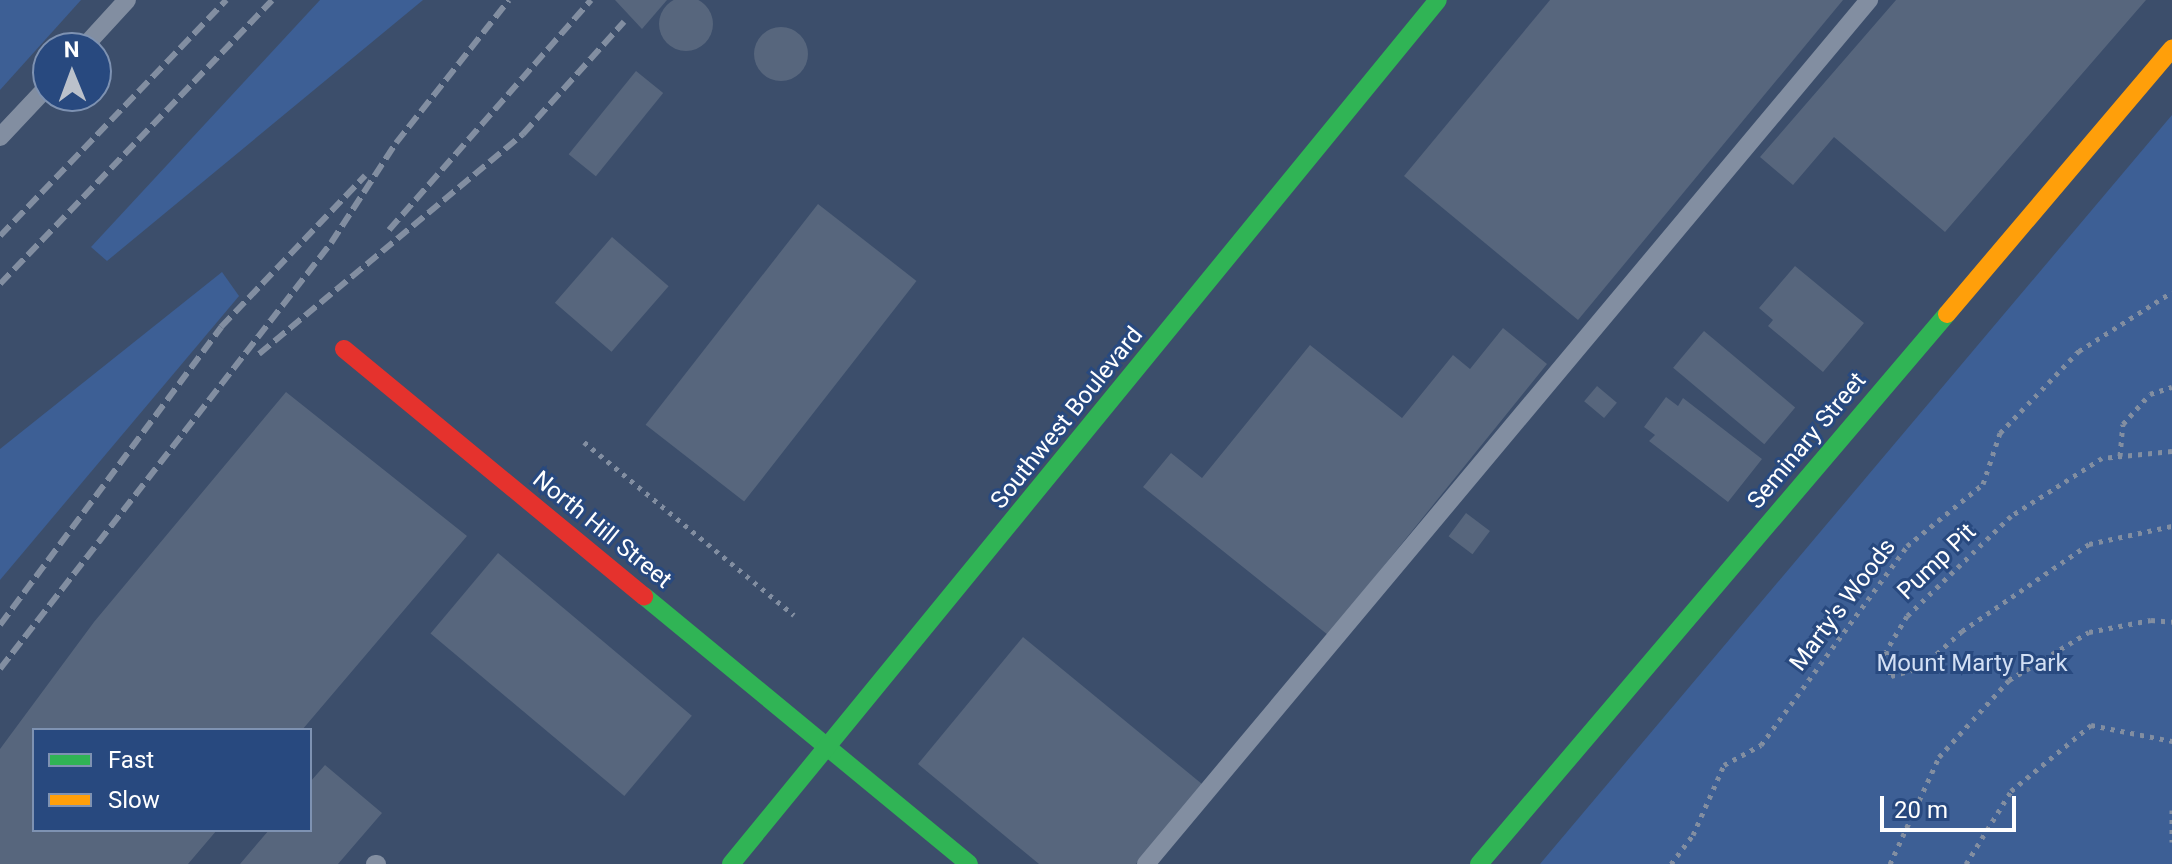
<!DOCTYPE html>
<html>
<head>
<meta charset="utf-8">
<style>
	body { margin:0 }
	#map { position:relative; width:2172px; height:864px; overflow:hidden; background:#3c4e6b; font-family:Roboto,sans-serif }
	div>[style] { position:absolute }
	.green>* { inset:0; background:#3d5f95 }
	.building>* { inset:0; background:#57667d; transform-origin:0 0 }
	.round { border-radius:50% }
	.path>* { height:5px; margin-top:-2.5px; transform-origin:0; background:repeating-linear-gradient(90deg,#828ea1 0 4px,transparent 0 10px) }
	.lane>* { height:18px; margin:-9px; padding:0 9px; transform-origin:9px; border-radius:9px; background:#828ea1 }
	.fast>* { height:18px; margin:-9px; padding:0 9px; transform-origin:9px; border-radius:9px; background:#30b455 }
	.slow>* { height:18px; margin:-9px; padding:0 9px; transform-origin:9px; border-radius:9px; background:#ff9f0a }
	.jam>* { height:18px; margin:-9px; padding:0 9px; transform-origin:9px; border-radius:9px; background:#e5322d }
	.rail>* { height:6px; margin-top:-3px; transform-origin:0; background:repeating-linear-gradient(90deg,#828ea1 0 14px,transparent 0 20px) }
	span { translate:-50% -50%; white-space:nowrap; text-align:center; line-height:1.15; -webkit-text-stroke:6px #28497f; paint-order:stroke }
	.street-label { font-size:24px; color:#fff }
	.park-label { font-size:24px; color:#d2dff4 }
	.legend { position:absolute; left:32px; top:728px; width:280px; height:104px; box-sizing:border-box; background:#28497f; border:2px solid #7e92b2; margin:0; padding:10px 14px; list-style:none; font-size:24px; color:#fff }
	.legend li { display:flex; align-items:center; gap:16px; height:40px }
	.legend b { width:40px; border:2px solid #7e92b2 }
	.north { position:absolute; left:32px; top:32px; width:80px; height:80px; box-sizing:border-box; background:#28497f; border:2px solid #7e92b2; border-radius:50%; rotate:359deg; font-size:22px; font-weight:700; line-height:32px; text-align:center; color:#fff }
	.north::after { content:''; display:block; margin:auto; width:28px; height:36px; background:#bbc1cb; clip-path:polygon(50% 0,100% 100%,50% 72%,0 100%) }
	.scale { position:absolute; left:1880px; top:796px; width:136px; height:36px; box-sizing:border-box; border:4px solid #fff; border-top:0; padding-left:10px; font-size:24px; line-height:28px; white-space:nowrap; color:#fff; -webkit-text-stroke:6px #28497f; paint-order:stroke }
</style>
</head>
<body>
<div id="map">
	<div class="green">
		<i style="clip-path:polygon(0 0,81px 0,0 90px)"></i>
		<i style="clip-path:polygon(320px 0,423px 0,107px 261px,91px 247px)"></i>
		<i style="clip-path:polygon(2172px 115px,2172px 864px,1540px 864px)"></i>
		<i style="clip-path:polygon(222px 272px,239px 296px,0 580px,0 449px)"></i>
	</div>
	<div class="building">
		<i class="round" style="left:659px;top:-3px;width:54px;height:54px"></i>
		<i style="clip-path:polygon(615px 0,667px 0,642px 29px)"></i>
		<i style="clip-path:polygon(1550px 0,1843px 0,1578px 320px,1404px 176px)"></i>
		<i style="clip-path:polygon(1896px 0,2146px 0,1945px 232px,1834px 137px,1793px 185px,1760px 157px)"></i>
		<i class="round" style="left:754px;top:27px;width:54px;height:54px"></i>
		<i style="left:636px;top:71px;width:35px;height:107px;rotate:39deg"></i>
		<i style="left:818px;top:204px;width:125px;height:280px;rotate:38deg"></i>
		<i style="left:612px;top:237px;width:75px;height:87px;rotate:41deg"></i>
		<i style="clip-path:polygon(1795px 266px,1864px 323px,1823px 372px,1768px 326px,1773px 320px,1759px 308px)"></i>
		<i style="clip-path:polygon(1503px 328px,1547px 364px,1328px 635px,1143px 487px,1171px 453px,1202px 478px,1310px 345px,1402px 418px,1453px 355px,1470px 369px)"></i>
		<i style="left:1704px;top:331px;width:119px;height:48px;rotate:40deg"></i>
		<i style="left:1597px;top:386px;width:26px;height:20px;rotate:40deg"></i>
		<i style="clip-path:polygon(286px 392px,467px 536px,302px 730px,34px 730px,34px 830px,217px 830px,188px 864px,0 864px,0 749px,94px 622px)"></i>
		<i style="clip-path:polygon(1666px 397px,1678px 406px,1683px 398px,1762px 459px,1728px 502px,1649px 441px,1655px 435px,1644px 427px)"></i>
		<i style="left:1466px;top:513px;width:30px;height:29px;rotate:37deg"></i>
		<i style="left:498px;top:553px;width:253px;height:105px;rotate:40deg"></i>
		<i style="clip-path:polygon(1023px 637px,1202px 784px,1136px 864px,1039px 864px,918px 764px)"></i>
		<i style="clip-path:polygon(325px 765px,382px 813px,338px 864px,240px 864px,269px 830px,310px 830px,310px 782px)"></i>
	</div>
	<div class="path">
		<i style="left:584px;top:442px;width:272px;rotate:39.5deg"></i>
		<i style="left:2172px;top:451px;width:70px;rotate:174.3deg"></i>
		<i style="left:2102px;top:458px;width:108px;rotate:147.5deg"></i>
		<i style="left:2011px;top:516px;width:144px;rotate:136.1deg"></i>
		<i style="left:1907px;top:616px;width:41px;rotate:121deg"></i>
		<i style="left:1886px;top:651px;width:25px;rotate:79deg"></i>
		<i style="left:1891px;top:676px;width:32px;rotate:-16deg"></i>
		<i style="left:1922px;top:667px;width:54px;rotate:-42deg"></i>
		<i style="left:1962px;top:631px;width:154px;rotate:-34.4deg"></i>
		<i style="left:2089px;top:544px;width:85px;rotate:-12.2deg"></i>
		<i style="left:2120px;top:456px;width:32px;rotate:-85deg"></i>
		<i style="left:2123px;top:424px;width:40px;rotate:-48deg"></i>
		<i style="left:2150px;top:394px;width:23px;rotate:-18deg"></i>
		<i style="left:2172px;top:810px;width:32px;rotate:90deg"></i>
		<i style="left:1671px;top:864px;width:36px;rotate:-53deg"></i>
		<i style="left:1693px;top:835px;width:77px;rotate:-66.1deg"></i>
		<i style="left:1724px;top:765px;width:42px;rotate:-28.4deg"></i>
		<i style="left:1761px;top:745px;width:247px;rotate:-53.7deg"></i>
		<i style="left:1907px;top:546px;width:98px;rotate:-39.2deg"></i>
		<i style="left:1983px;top:484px;width:54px;rotate:-71.6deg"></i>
		<i style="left:2000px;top:433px;width:114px;rotate:-46.1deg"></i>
		<i style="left:2079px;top:351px;width:110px;rotate:-32.4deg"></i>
		<i style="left:1890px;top:864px;width:118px;rotate:-65.4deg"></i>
		<i style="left:1939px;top:757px;width:104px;rotate:-47.7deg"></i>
		<i style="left:2009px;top:680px;width:93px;rotate:-31deg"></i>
		<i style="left:2089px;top:632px;width:63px;rotate:-11deg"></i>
		<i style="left:2151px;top:620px;width:21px;rotate:5deg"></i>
		<i style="left:1966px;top:864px;width:86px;rotate:-58.3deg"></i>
		<i style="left:2011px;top:791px;width:104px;rotate:-39.5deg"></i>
		<i style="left:2091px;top:725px;width:83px;rotate:11.2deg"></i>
	</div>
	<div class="lane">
		<i style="left:83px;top:48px;width:65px;rotate:-47.5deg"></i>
		<i style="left:0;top:137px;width:70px;rotate:-46.7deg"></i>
		<i style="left:375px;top:864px;width:2px"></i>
		<i style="left:1146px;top:864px;width:1127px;rotate:-50.08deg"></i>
	</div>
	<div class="fast">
		<i style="left:644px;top:596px;width:421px;rotate:39.5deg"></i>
		<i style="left:731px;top:864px;width:1116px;rotate:-50.71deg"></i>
		<i style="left:1479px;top:864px;width:722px;rotate:-49.61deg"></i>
	</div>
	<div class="slow">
		<i style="left:1947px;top:314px;width:348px;rotate:-49.7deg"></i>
	</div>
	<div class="jam">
		<i style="left:344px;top:349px;width:389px;rotate:39.5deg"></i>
	</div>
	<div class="rail">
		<i style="left:389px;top:230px;width:306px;rotate:-48.7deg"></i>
		<i style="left:0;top:236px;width:327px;rotate:-46.2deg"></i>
		<i style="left:0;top:284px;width:393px;rotate:-46.2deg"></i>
		<i style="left:259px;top:354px;width:344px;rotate:-39.8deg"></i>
		<i style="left:523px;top:134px;width:151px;rotate:-48deg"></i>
		<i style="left:0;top:625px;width:371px;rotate:-53.4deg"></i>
		<i style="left:221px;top:327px;width:209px;rotate:-46.4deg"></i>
		<i style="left:0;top:669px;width:539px;rotate:-52.15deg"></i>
		<i style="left:331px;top:243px;width:119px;rotate:-57deg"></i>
		<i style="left:396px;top:143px;width:182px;rotate:-51.7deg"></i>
	</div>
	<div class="street-label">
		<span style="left:1067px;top:418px;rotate:-51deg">Southwest Boulevard</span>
		<span style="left:1807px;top:441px;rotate:-50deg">Seminary Street</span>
		<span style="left:602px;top:530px;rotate:39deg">North Hill Street</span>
		<span style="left:1937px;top:562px;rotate:-44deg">Pump Pit</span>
		<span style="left:1843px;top:605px;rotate:-53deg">Marty's Woods</span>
	</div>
	<div class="park-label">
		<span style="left:1972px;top:664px">Mount Marty Park</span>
	</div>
	<ul class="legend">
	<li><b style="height:10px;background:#30b455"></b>Fast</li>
	<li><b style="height:10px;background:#ff9f0a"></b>Slow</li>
	</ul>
	<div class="north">N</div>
	<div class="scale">20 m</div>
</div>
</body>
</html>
